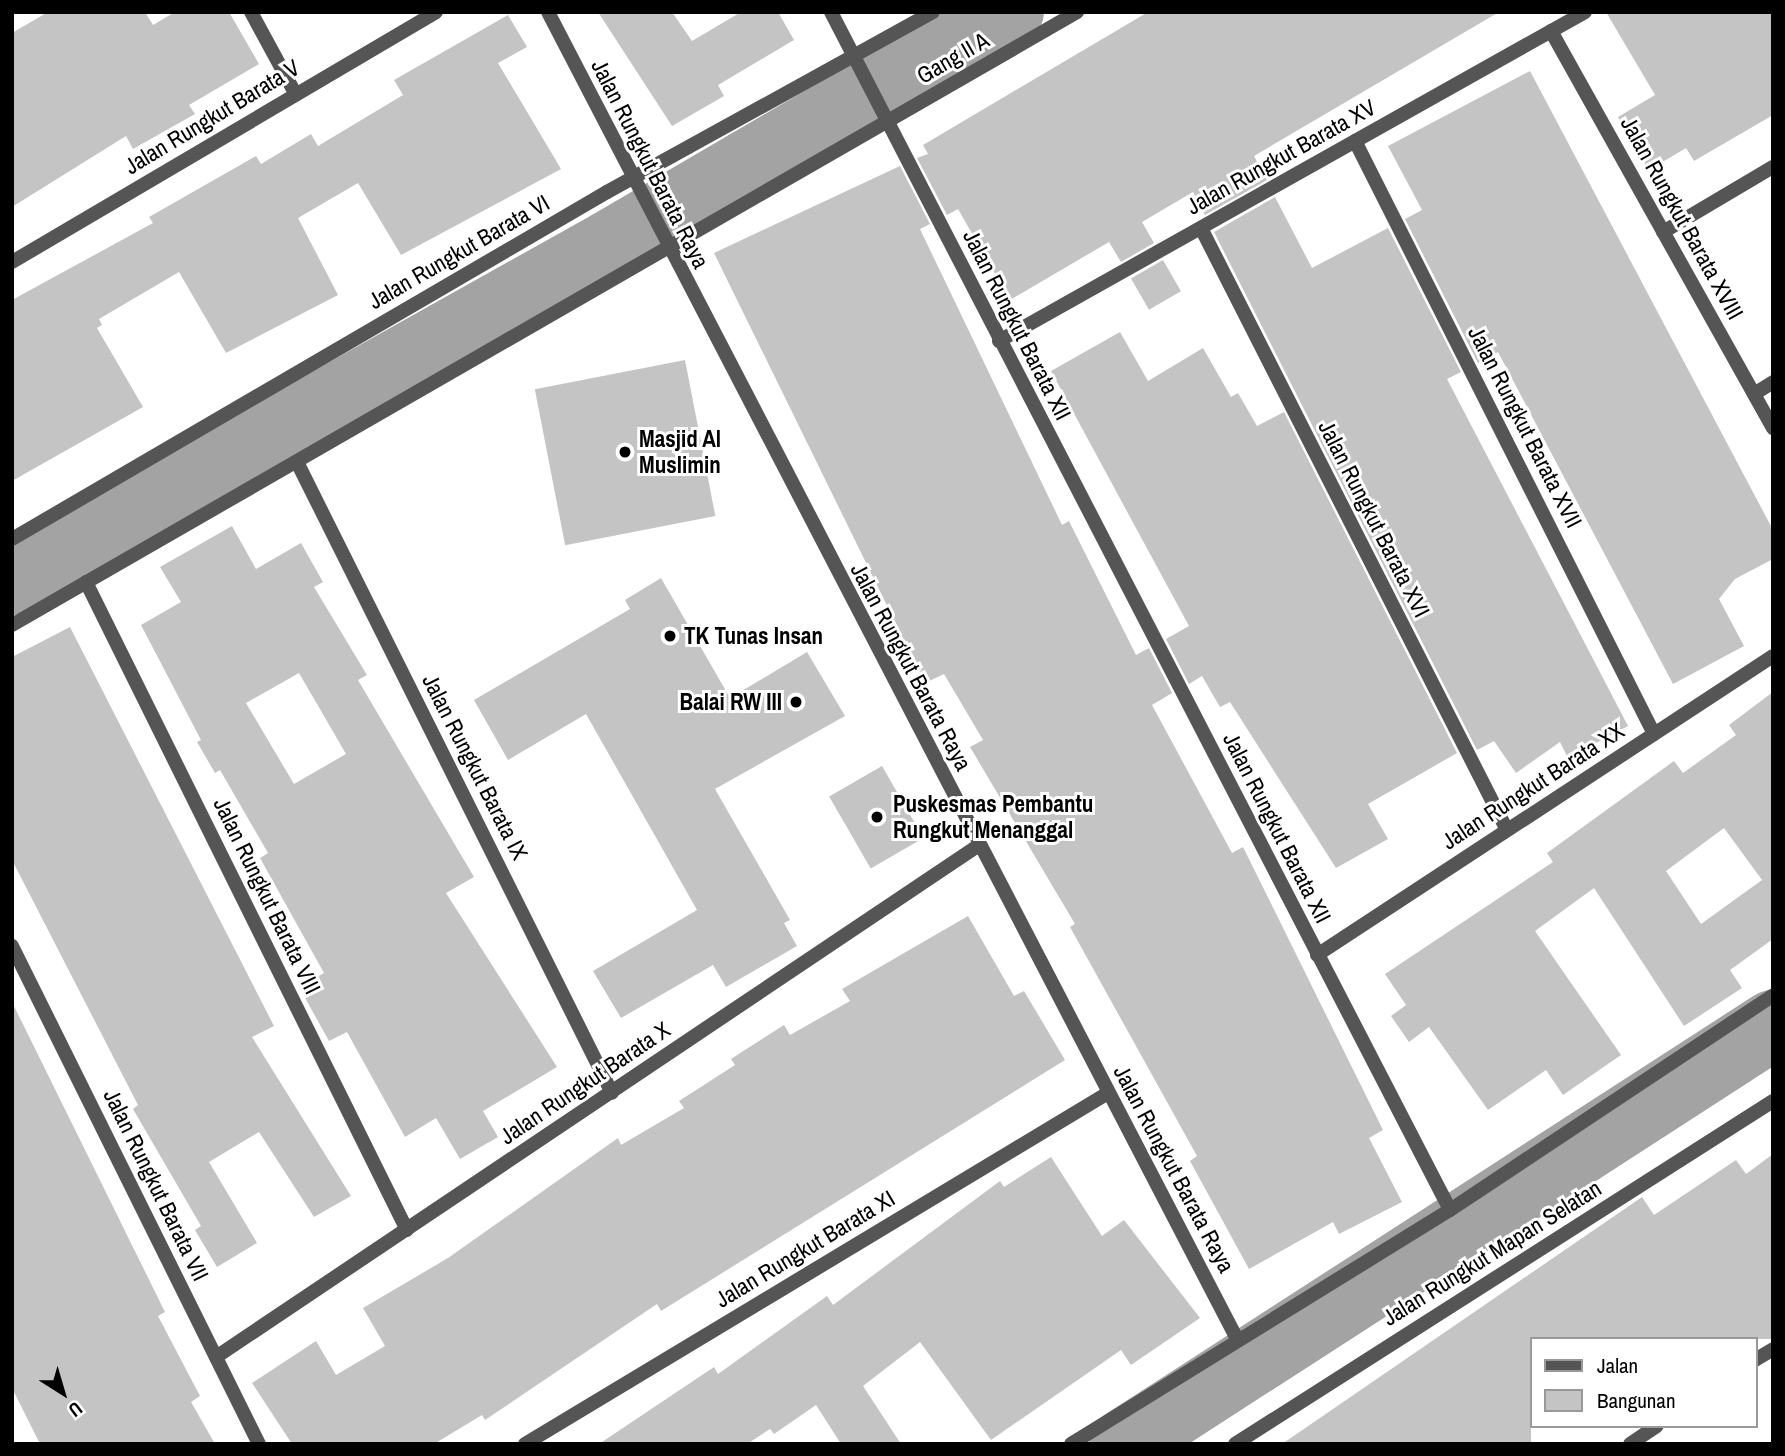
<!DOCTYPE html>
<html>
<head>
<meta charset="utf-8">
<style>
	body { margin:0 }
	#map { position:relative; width:1785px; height:1456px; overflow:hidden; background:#fff; font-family:"Archivo Narrow",sans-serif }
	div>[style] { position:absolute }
	.river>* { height:70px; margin:-35px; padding:0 35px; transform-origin:35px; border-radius:35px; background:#a3a3a3 }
	.building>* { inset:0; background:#c4c4c4; transform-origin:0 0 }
	.street>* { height:14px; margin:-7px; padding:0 7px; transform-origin:7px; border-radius:7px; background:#555 }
	.dots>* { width:19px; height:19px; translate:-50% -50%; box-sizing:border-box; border:4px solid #fff; border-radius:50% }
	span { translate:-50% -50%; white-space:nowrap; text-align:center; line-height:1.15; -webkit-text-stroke:6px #fff; paint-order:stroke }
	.street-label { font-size:23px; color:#000 }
	.poi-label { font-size:23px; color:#000; font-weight:700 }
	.left { translate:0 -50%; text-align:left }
	.right { translate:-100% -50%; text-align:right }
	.frame { position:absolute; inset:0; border:14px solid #000; pointer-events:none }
	.legend { position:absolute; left:1530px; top:1337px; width:228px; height:91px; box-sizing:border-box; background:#fff; border:2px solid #999; margin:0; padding:9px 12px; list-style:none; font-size:21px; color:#000 }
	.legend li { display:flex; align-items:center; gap:14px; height:35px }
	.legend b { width:35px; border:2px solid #999 }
	.north { position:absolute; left:28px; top:1358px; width:70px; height:70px; -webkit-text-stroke:5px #fff; paint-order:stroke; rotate:143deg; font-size:19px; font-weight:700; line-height:28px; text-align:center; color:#000 }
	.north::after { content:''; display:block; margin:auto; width:24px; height:32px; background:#000; clip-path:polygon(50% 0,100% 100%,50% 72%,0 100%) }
</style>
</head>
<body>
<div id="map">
	<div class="river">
		<i style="left:12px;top:580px;width:685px;rotate:-29.26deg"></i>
		<i style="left:610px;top:245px;width:462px;rotate:-30.3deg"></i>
		<i style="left:1124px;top:1444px;width:773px;rotate:-32.85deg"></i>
	</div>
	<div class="building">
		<i style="clip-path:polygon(48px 12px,145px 12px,153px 25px,175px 12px,229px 12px,259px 64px,189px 105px,195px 114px,133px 149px,126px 136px,12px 207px,12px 33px)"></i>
		<i style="clip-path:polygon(598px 12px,672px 12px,692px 41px,741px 12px,778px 12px,794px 40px,718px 85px,724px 96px,672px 126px)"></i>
		<i style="clip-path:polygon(1148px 12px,1499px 12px,1254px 156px,1267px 180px,1205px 215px,1193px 192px,1142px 222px,1154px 243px,1121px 262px,1109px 242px,1010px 300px,958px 209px,947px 215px,917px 158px,928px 154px,923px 145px)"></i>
		<i style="clip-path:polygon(1606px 12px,1773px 12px,1773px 115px,1694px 161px,1686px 148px,1649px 170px,1618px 117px,1655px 95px)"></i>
		<i style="clip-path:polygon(508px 15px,527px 47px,498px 63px,561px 169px,401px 255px,358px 183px,298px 218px,338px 295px,226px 353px,179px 272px,99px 319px,102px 325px,97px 328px,143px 407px,12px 481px,12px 300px,153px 223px,149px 217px,256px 156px,261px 164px,311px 134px,318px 146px,403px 95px,394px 80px)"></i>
		<i style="clip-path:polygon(1530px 71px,1773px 530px,1773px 559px,1735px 579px,1719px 599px,1744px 646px,1673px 684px,1498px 352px,1478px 363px,1405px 219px,1422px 210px,1388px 146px)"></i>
		<i style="clip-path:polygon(900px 166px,930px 224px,920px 229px,1062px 525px,1069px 521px,1136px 655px,1149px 648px,1172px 693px,1152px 705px,1232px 853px,1243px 847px,1383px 1130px,1369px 1138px,1402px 1202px,1339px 1234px,1333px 1222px,1249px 1269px,1190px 1161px,1197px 1156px,1070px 927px,1075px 924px,970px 747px,983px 740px,944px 674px,925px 683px,714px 253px)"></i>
		<i style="clip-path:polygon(1275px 197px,1312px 268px,1388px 228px,1461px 372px,1447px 379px,1628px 726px,1568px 758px,1560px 742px,1516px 773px,1494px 741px,1477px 750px,1214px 232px)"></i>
		<i style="left:1163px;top:260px;width:36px;height:37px;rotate:60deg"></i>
		<i style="clip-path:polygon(1120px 332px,1148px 381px,1203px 348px,1231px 397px,1238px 393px,1257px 426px,1284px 412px,1457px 753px,1368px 804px,1388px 839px,1336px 868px,1230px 702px,1220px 707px,1202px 676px,1189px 684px,1166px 639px,1189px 626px,1051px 371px)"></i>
		<i style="left:685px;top:360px;width:159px;height:153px;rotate:79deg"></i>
		<i style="clip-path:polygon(evenodd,232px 526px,256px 569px,301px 543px,323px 582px,314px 587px,367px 675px,358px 680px,474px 877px,446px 893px,557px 1067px,483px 1111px,498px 1137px,460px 1159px,436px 1118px,405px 1137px,347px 1032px,329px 1041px,299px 987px,324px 973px,260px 858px,268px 853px,220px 770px,215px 773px,197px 742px,201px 740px,141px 625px,181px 602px,160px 567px,232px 526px,299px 673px,346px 754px,294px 784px,246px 703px,299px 673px)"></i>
		<i style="clip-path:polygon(661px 578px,730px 698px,807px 652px,845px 716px,715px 789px,790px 920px,784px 923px,797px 946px,726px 987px,713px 965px,621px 1018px,593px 971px,697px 910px,586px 714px,508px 760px,474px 700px,630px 609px,625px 600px)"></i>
		<i style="clip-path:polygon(70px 627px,274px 1026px,252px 1037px,351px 1196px,314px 1217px,259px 1132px,209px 1162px,257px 1243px,217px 1267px,195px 1230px,201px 1226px,133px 1109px,138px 1105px,12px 860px,12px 657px)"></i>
		<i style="clip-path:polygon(evenodd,1773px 692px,1773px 939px,1730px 970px,1742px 988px,1684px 1026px,1594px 888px,1535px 931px,1621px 1055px,1563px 1095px,1546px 1070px,1488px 1110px,1429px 1027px,1409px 1042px,1391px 1016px,1406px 1005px,1385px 974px,1553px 862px,1547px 853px,1674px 761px,1683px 773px,1736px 735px,1729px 725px,1773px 692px,1724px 828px,1762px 880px,1701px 924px,1666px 871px,1724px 828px)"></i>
		<i style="left:882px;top:766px;width:83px;height:61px;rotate:60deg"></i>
		<i style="clip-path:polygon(968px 916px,1014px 996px,1024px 991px,1065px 1060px,661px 1311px,657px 1304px,485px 1420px,482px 1415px,434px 1444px,292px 1444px,252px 1383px,316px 1341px,336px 1375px,385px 1346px,363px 1308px,448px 1258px,618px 1138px,621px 1145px,684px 1108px,679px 1101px,735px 1065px,731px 1059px,784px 1025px,790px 1035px,850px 1001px,842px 989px)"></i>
		<i style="clip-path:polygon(12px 1002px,165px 1312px,158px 1316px,200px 1396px,191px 1402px,215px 1444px,40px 1444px,12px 1388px)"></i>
		<i style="clip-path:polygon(1773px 1154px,1773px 1339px,1531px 1339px,1531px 1444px,1282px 1444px,1642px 1197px,1654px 1215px,1736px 1160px,1746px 1174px)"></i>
		<i style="clip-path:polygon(1051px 1157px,1102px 1236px,1124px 1220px,1200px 1318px,1131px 1365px,1121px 1350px,991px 1440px,920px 1342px,863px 1386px,901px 1444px,841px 1444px,816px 1405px,774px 1434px,770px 1429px,747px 1444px,599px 1444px,714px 1367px,718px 1374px,827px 1296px,833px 1305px,1000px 1181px,1004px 1187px)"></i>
	</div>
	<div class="street">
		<i style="left:251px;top:12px;width:94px;rotate:61.5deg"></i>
		<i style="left:548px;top:12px;width:1497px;rotate:62.56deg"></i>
		<i style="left:831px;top:12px;width:1348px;rotate:62.67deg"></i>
		<i style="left:1551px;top:31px;width:455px;rotate:60.8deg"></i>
		<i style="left:1355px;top:141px;width:664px;rotate:63.24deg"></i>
		<i style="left:1201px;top:228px;width:675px;rotate:63.06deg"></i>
		<i style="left:1663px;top:232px;width:128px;rotate:-30.6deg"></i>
		<i style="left:12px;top:262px;width:492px;rotate:-30.5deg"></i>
		<i style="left:999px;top:341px;width:672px;rotate:-29.31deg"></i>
		<i style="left:1754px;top:394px;width:22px;rotate:-32deg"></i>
		<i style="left:297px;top:462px;width:705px;rotate:63.47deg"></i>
		<i style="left:12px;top:539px;width:689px;rotate:-30.25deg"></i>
		<i style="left:607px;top:192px;width:372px;rotate:-28.9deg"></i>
		<i style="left:86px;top:582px;width:723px;rotate:63.65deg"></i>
		<i style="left:12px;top:625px;width:1229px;rotate:-29.92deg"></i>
		<i style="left:12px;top:946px;width:556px;rotate:63.62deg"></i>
		<i style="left:1317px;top:955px;width:545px;rotate:-33.25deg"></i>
		<i style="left:216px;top:1357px;width:919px;rotate:-33.86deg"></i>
		<i style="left:1755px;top:1360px;width:21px;rotate:-31deg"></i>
		<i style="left:525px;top:1444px;width:681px;rotate:-31.05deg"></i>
		<i style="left:1071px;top:1444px;width:445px;rotate:-31.7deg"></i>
		<i style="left:1450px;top:1210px;width:388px;rotate:-33.6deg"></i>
		<i style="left:1235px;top:1444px;width:638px;rotate:-32.52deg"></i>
		<i style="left:1630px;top:1444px;width:32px;rotate:-34deg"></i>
	</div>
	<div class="dots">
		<i style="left:625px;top:452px;background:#000"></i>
		<i style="left:670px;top:636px;background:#000"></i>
		<i style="left:796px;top:702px;background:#000"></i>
		<i style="left:877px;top:817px;background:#000"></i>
	</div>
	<div class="street-label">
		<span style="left:953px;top:58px;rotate:-30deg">Gang II A</span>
		<span style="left:212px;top:117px;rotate:-31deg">Jalan Rungkut Barata V</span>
		<span style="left:1281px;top:157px;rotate:-29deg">Jalan Rungkut Barata XV</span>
		<span style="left:650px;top:164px;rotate:63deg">Jalan Rungkut Barata Raya</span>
		<span style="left:1682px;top:218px;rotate:61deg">Jalan Rungkut Barata XVIII</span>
		<span style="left:459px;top:252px;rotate:-30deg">Jalan Rungkut Barata VI</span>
		<span style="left:1017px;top:325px;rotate:63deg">Jalan Rungkut Barata XII</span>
		<span style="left:1525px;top:427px;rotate:63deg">Jalan Rungkut Barata XVII</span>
		<span style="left:1374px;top:519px;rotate:63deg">Jalan Rungkut Barata XVI</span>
		<span style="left:911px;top:667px;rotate:62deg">Jalan Rungkut Barata Raya</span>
		<span style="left:475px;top:767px;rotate:63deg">Jalan Rungkut Barata IX</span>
		<span style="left:1533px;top:786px;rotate:-33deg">Jalan Rungkut Barata XX</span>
		<span style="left:1277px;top:828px;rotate:63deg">Jalan Rungkut Barata XII</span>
		<span style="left:267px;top:896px;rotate:64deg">Jalan Rungkut Barata VIII</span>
		<span style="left:585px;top:1083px;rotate:-34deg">Jalan Rungkut Barata X</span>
		<span style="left:1174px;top:1169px;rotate:62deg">Jalan Rungkut Barata Raya</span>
		<span style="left:156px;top:1185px;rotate:64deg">Jalan Rungkut Barata VII</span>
		<span style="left:805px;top:1249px;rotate:-31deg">Jalan Rungkut Barata XI</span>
		<span style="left:1492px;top:1253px;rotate:-32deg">Jalan Rungkut Mapan Selatan</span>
	</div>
	<div class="poi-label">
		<span class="left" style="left:639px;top:452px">Masjid Al<br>Muslimin</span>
		<span class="left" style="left:684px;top:636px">TK Tunas Insan</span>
		<span class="right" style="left:782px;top:702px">Balai RW III</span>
		<span class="left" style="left:893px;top:817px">Puskesmas Pembantu<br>Rungkut Menanggal</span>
	</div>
	<div class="frame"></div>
	<ul class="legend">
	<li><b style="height:9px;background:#555"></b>Jalan</li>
	<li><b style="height:19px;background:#c4c4c4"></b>Bangunan</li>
	</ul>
	<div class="north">U</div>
</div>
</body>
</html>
